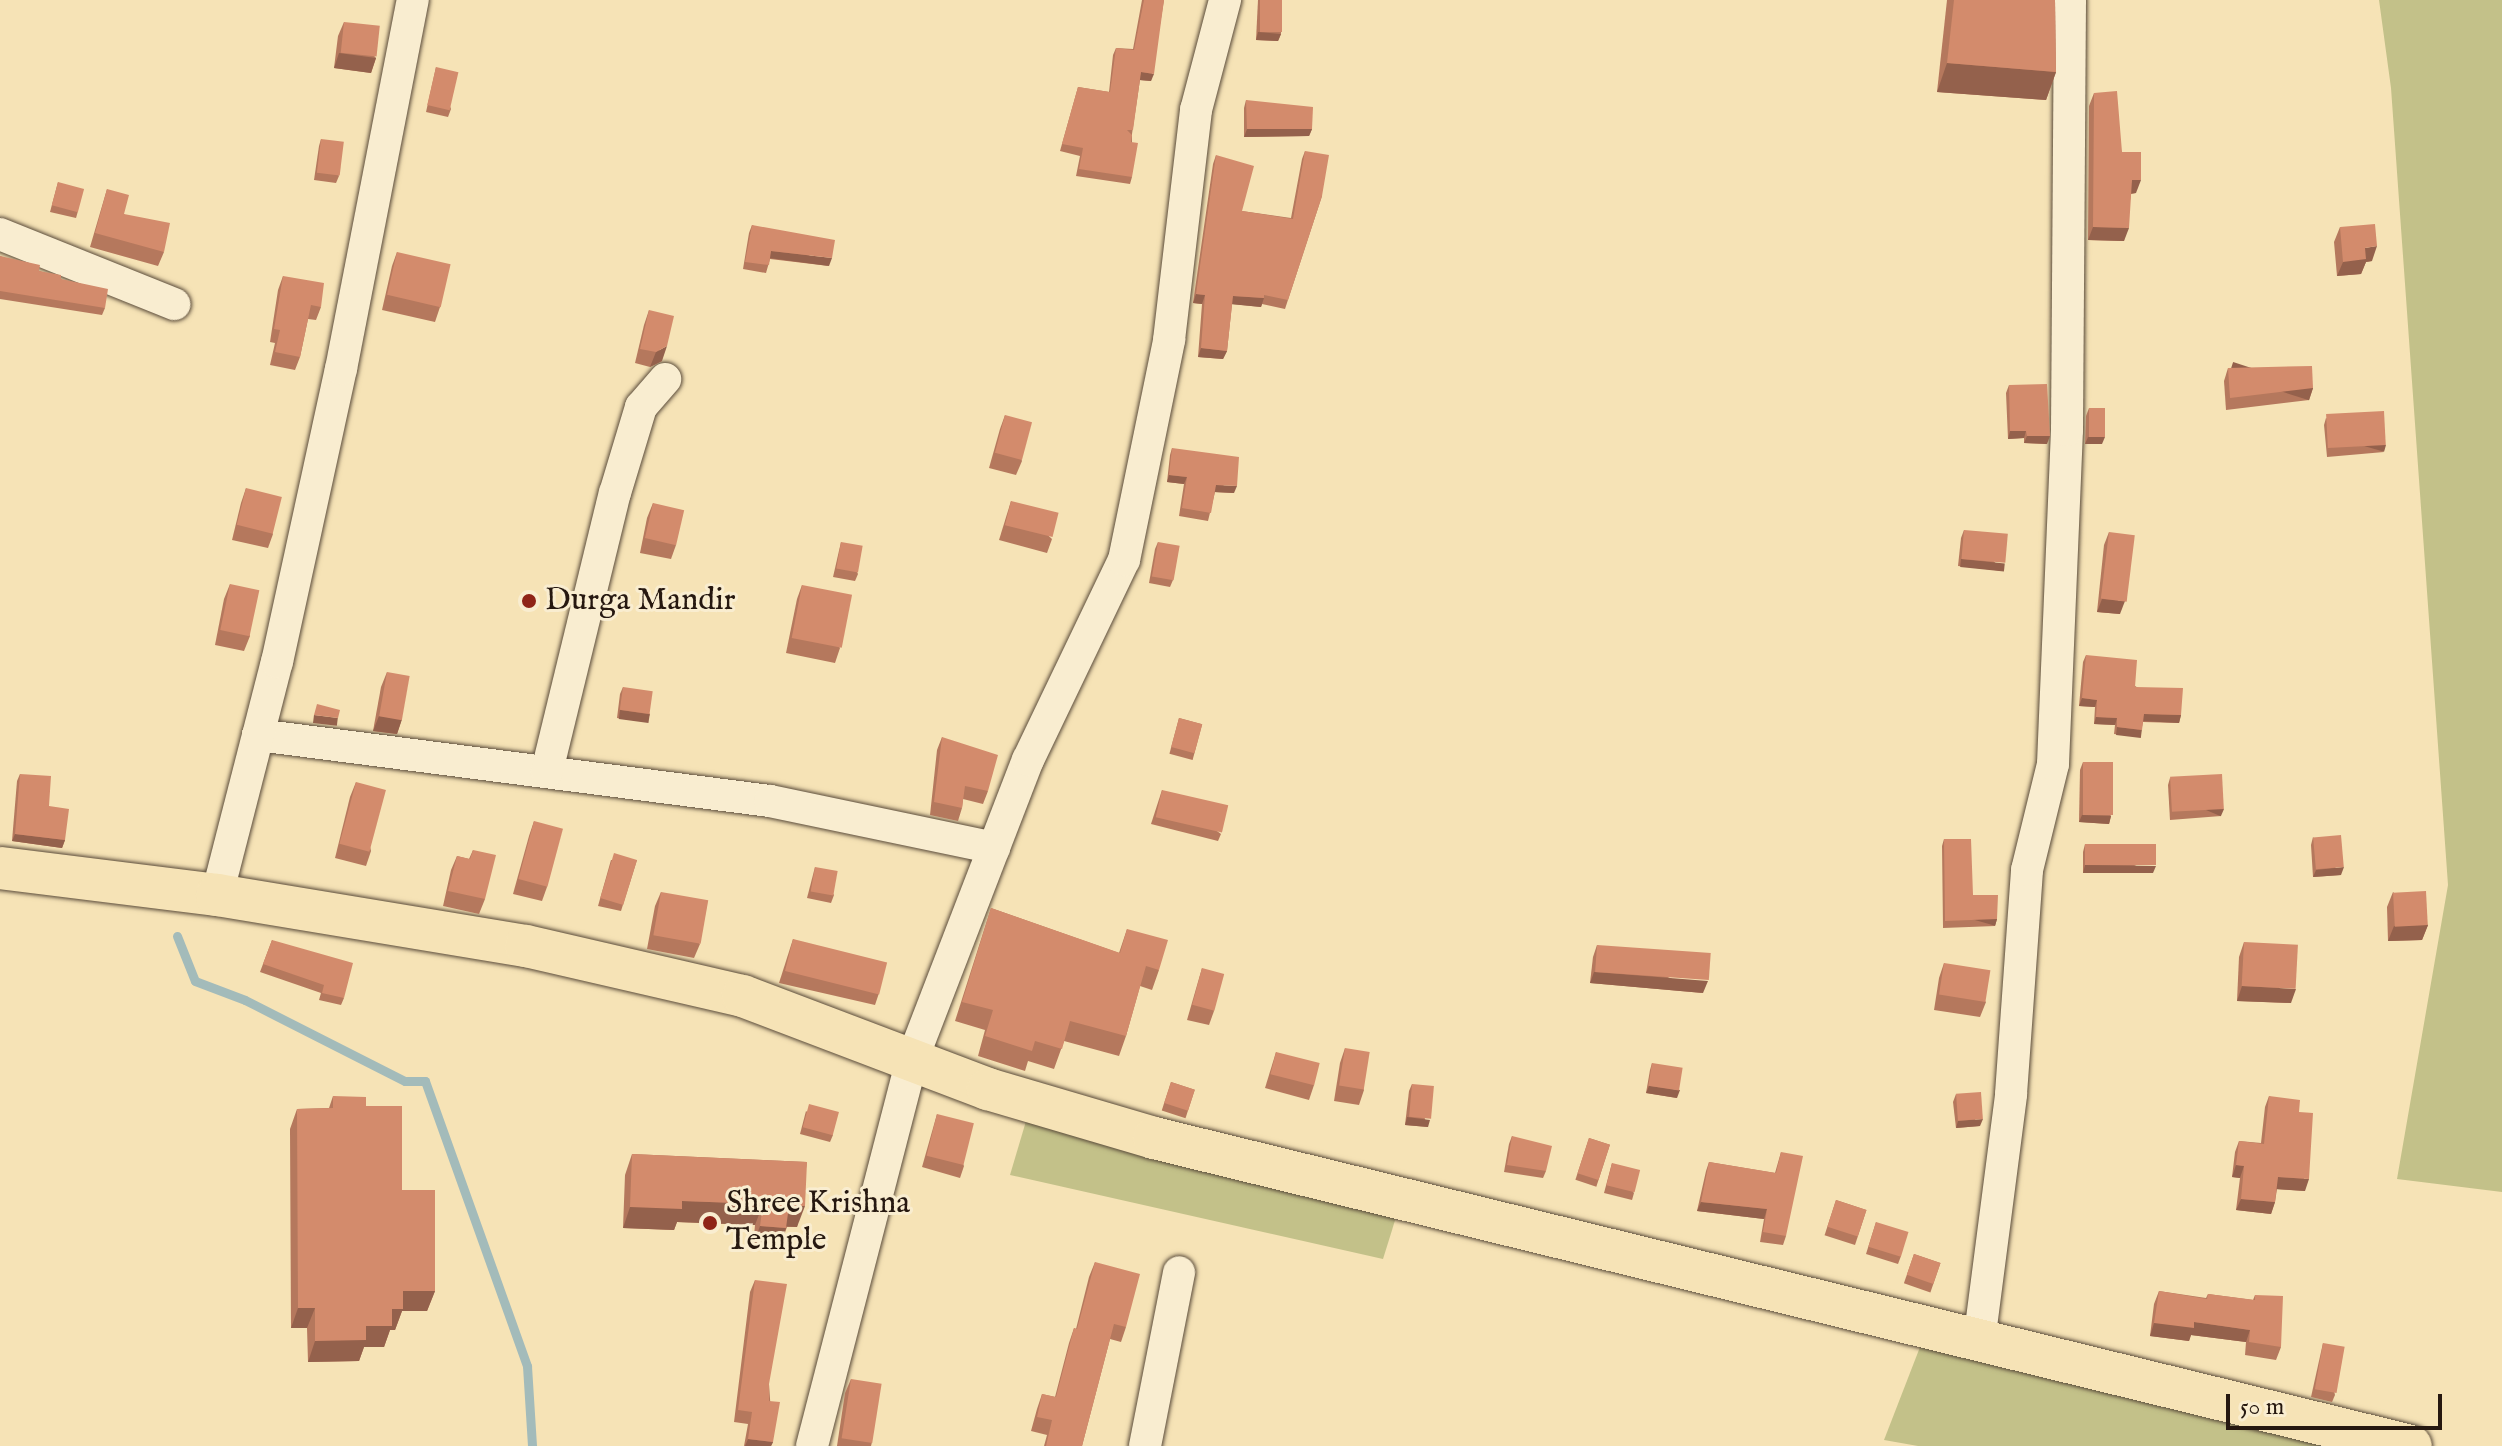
<!DOCTYPE html>
<html>
<head>
<meta charset="utf-8">
<style>
	body { margin:0 }
	#map { position:relative; width:2502px; height:1446px; overflow:hidden; background:#f6e3b6; font-family:"IM FELL English",serif }
	div>[style] { position:absolute }
	.green>* { inset:0; background:#c3c189 }
	.stream>* { height:9px; margin:-4.5px; padding:0 4.5px; transform-origin:4.5px; border-radius:4.5px; background:#a3bbba }
	.roads { filter:drop-shadow(0 0 2px #5a4b3a) drop-shadow(0 0 2px #5a4b3a) }
	.minor>* { height:32px; margin:-16px; padding:0 16px; transform-origin:16px; border-radius:16px; background:#f9edd0 }
	.major>* { height:42px; margin:-21px; padding:0 21px; transform-origin:21px; border-radius:21px; background:#f6e3b6 }
	.wall>* { inset:0; background:#b5785d; transform-origin:0 0 }
	.shaded-wall>* { inset:0; background:#94614c; transform-origin:0 0 }
	.building>* { inset:0; background:#d38b6c; transform-origin:0 0 }
	.dots>* { width:22px; height:22px; translate:-50% -50%; box-sizing:border-box; border:4px solid #f9edd0; border-radius:50% }
	span { translate:-50% -50%; white-space:nowrap; text-align:center; line-height:1.15; -webkit-text-stroke:6px #f9edd0; paint-order:stroke }
	.poi-label { font-size:32px; color:#261810 }
	.left { translate:0 -50%; text-align:left }
	.scale { position:absolute; left:2226px; top:1394px; width:216px; height:36px; box-sizing:border-box; border:4px solid #261810; border-top:0; padding-left:10px; font-size:24px; line-height:28px; white-space:nowrap; color:#261810; -webkit-text-stroke:6px #f9edd0; paint-order:stroke }
</style>
</head>
<body>
<div id="map">
	<div class="green">
		<i style="clip-path:polygon(2379px 0,2502px 0,2502px 1192px,2397px 1179px,2448px 885px,2391px 88px)"></i>
		<i style="clip-path:polygon(1032px 1101px,1402px 1198px,1383px 1259px,1010px 1175px)"></i>
		<i style="clip-path:polygon(1927px 1329px,2411px 1446px,1918px 1446px,1884px 1440px)"></i>
	</div>
	<div class="stream">
		<i style="left:177px;top:936px;width:48px;rotate:68.2deg"></i>
		<i style="left:195px;top:981px;width:53px;rotate:20.8deg"></i>
		<i style="left:245px;top:1000px;width:179px;rotate:26.9deg"></i>
		<i style="left:405px;top:1081px;width:20px"></i>
		<i style="left:425px;top:1081px;width:303px;rotate:70.3deg"></i>
		<i style="left:527px;top:1366px;width:80px;rotate:86.4deg"></i>
	</div>
	<div class="roads">
		<div class="minor">
			<i style="left:0;top:234px;width:188px;rotate:21.9deg"></i>
			<i style="left:258px;top:735px;width:516px;rotate:7.35deg"></i>
			<i style="left:770px;top:801px;width:229px;rotate:11.8deg"></i>
			<i style="left:547px;top:771px;width:286px;rotate:-76.3deg"></i>
			<i style="left:615px;top:493px;width:90px;rotate:-73.2deg"></i>
			<i style="left:641px;top:407px;width:37px;rotate:-49deg"></i>
			<i style="left:217px;top:895px;width:241px;rotate:-75.6deg"></i>
			<i style="left:277px;top:662px;width:300px;rotate:-77.7deg"></i>
			<i style="left:341px;top:369px;width:376px;rotate:-79deg"></i>
			<i style="left:1979px;top:1342px;width:250px;rotate:-82.6deg"></i>
			<i style="left:2011px;top:1094px;width:225px;rotate:-85.9deg"></i>
			<i style="left:2027px;top:870px;width:109px;rotate:-76.2deg"></i>
			<i style="left:2053px;top:764px;width:334px;rotate:-87.6deg"></i>
			<i style="left:2067px;top:430px;width:430px;rotate:-89.6deg"></i>
			<i style="left:812px;top:1446px;width:399px;rotate:-75.5deg"></i>
			<i style="left:912px;top:1060px;width:322px;rotate:-68.9deg"></i>
			<i style="left:1028px;top:760px;width:222px;rotate:-64.4deg"></i>
			<i style="left:1124px;top:560px;width:225px;rotate:-78.4deg"></i>
			<i style="left:1169px;top:340px;width:232px;rotate:-83.3deg"></i>
			<i style="left:1196px;top:110px;width:114px;rotate:-75.2deg"></i>
			<i style="left:1145px;top:1446px;width:177px;rotate:-78.9deg"></i>
		</div>
		<div class="major">
			<i style="left:0;top:868px;width:219px;rotate:7.1deg"></i>
			<i style="left:217px;top:895px;width:313px;rotate:9.4deg"></i>
			<i style="left:526px;top:946px;width:223px;rotate:13deg"></i>
			<i style="left:743px;top:996px;width:262px;rotate:20.8deg"></i>
			<i style="left:988px;top:1089px;width:173px;rotate:16.4deg"></i>
			<i style="left:1154px;top:1138px;width:1294px;rotate:13.77deg"></i>
		</div>
	</div>
	<div class="wall">
		<i style="clip-path:polygon(1142px 0,1164px 0,1151px 81px,1140px 80px,1132px 134px,1132px 177px,1130px 184px,1076px 176px,1080px 156px,1060px 151px,1078px 87px,1109px 92px,1113px 55px,1116px 48px,1133px 49px)"></i>
		<i style="clip-path:polygon(1258px 0,1282px 0,1281px 34px,1278px 41px,1256px 40px)"></i>
		<i style="clip-path:polygon(1947px 0,2055px 0,2056px 72px,2046px 100px,1937px 92px)"></i>
		<i style="clip-path:polygon(344px 22px,376px 58px,371px 73px,334px 68px,338px 36px)"></i>
		<i style="clip-path:polygon(436px 67px,451px 109px,448px 117px,426px 112px)"></i>
		<i style="clip-path:polygon(2094px 93px,2122px 152px,2136px 193px,2131px 194px,2124px 241px,2088px 240px,2089px 106px)"></i>
		<i style="clip-path:polygon(1246px 100px,1312px 129px,1309px 136px,1244px 137px,1244px 108px)"></i>
		<i style="clip-path:polygon(321px 139px,339px 176px,336px 183px,314px 180px,319px 146px)"></i>
		<i style="clip-path:polygon(1305px 151px,1322px 196px,1285px 309px,1262px 304px,1261px 307px,1232px 304px,1227px 351px,1223px 359px,1198px 357px,1202px 304px,1193px 303px,1213px 164px,1216px 155px,1242px 211px,1291px 218px,1302px 159px)"></i>
		<i style="clip-path:polygon(58px 182px,78px 211px,76px 218px,50px 212px)"></i>
		<i style="clip-path:polygon(107px 189px,124px 214px,164px 252px,158px 266px,90px 247px)"></i>
		<i style="clip-path:polygon(752px 225px,829px 266px,770px 259px,766px 273px,743px 269px,749px 233px)"></i>
		<i style="clip-path:polygon(2340px 227px,2372px 261px,2366px 262px,2361px 274px,2337px 276px,2334px 242px)"></i>
		<i style="clip-path:polygon(397px 252px,440px 307px,435px 322px,382px 310px,392px 266px)"></i>
		<i style="clip-path:polygon(0 256px,61px 279px,105px 308px,102px 315px,0 299px)"></i>
		<i style="clip-path:polygon(283px 276px,321px 307px,316px 320px,308px 319px,300px 357px,295px 370px,270px 365px,275px 343px,270px 342px,278px 290px)"></i>
		<i style="clip-path:polygon(649px 310px,662px 361px,650px 367px,635px 363px,644px 325px)"></i>
		<i style="clip-path:polygon(2228px 368px,2313px 388px,2309px 400px,2226px 410px,2224px 381px)"></i>
		<i style="clip-path:polygon(2009px 385px,2047px 444px,2024px 443px,2024px 438px,2008px 439px,2006px 393px)"></i>
		<i style="clip-path:polygon(2089px 408px,2102px 444px,2085px 444px,2086px 416px)"></i>
		<i style="clip-path:polygon(1005px 415px,1022px 461px,1016px 475px,989px 468px,1000px 429px)"></i>
		<i style="clip-path:polygon(2326px 418px,2384px 452px,2327px 457px,2324px 425px)"></i>
		<i style="clip-path:polygon(1172px 448px,1234px 493px,1215px 492px,1208px 521px,1179px 516px,1184px 484px,1167px 482px,1170px 455px)"></i>
		<i style="clip-path:polygon(246px 488px,273px 534px,268px 548px,232px 540px,241px 503px)"></i>
		<i style="clip-path:polygon(1011px 501px,1052px 539px,1047px 553px,999px 540px)"></i>
		<i style="clip-path:polygon(653px 503px,676px 545px,671px 559px,640px 553px,647px 518px)"></i>
		<i style="clip-path:polygon(1964px 530px,2003px 571px,1958px 566px,1961px 538px)"></i>
		<i style="clip-path:polygon(2109px 532px,2120px 614px,2097px 612px,2104px 545px)"></i>
		<i style="clip-path:polygon(841px 542px,858px 574px,855px 581px,833px 577px)"></i>
		<i style="clip-path:polygon(1158px 542px,1173px 580px,1170px 587px,1149px 583px,1155px 549px)"></i>
		<i style="clip-path:polygon(230px 584px,250px 636px,244px 651px,215px 645px,224px 599px)"></i>
		<i style="clip-path:polygon(802px 585px,840px 648px,835px 663px,786px 653px,797px 599px)"></i>
		<i style="clip-path:polygon(2086px 655px,2181px 715px,2179px 723px,2143px 722px,2140px 737px,2114px 734px,2115px 725px,2094px 724px,2095px 707px,2079px 706px,2083px 662px)"></i>
		<i style="clip-path:polygon(387px 672px,402px 719px,397px 734px,373px 731px,381px 687px)"></i>
		<i style="clip-path:polygon(623px 687px,650px 714px,647px 722px,617px 718px,620px 694px)"></i>
		<i style="left:1179px;top:718px;width:24px;height:37px;rotate:15deg"></i>
		<i style="clip-path:polygon(942px 737px,988px 791px,983px 804px,963px 799px,962px 808px,958px 821px,930px 815px,937px 750px)"></i>
		<i style="clip-path:polygon(2083px 762px,2111px 816px,2109px 824px,2079px 822px,2080px 770px)"></i>
		<i style="clip-path:polygon(20px 774px,49px 806px,65px 840px,62px 848px,12px 841px,17px 781px)"></i>
		<i style="clip-path:polygon(2170px 778px,2221px 816px,2170px 820px,2168px 785px)"></i>
		<i style="clip-path:polygon(356px 782px,371px 851px,366px 866px,335px 858px,350px 797px)"></i>
		<i style="clip-path:polygon(1162px 790px,1221px 834px,1218px 841px,1151px 824px)"></i>
		<i style="clip-path:polygon(534px 821px,547px 887px,542px 901px,513px 894px,529px 836px)"></i>
		<i style="clip-path:polygon(2313px 837px,2341px 875px,2313px 877px,2311px 845px)"></i>
		<i style="clip-path:polygon(1944px 839px,1973px 895px,1997px 919px,1995px 926px,1943px 928px,1942px 846px)"></i>
		<i style="clip-path:polygon(2085px 844px,2153px 873px,2083px 873px,2083px 852px)"></i>
		<i style="clip-path:polygon(473px 850px,485px 899px,479px 914px,443px 906px,451px 870px,457px 856px,469px 859px)"></i>
		<i style="clip-path:polygon(611px 860px,637px 860px,621px 911px,598px 906px)"></i>
		<i style="clip-path:polygon(815px 867px,834px 895px,831px 903px,807px 898px)"></i>
		<i style="clip-path:polygon(661px 892px,700px 944px,694px 958px,647px 949px,655px 906px)"></i>
		<i style="clip-path:polygon(2393px 892px,2428px 925px,2422px 940px,2388px 941px,2387px 907px)"></i>
		<i style="clip-path:polygon(991px 908px,1119px 953px,1127px 929px,1159px 970px,1152px 990px,1140px 986px,1126px 1036px,1119px 1056px,1064px 1041px,1054px 1069px,1028px 1061px,1025px 1071px,978px 1056px,985px 1030px,955px 1021px)"></i>
		<i style="clip-path:polygon(793px 939px,879px 993px,875px 1005px,779px 983px)"></i>
		<i style="clip-path:polygon(272px 940px,344px 998px,341px 1005px,319px 1000px,321px 993px,260px 972px)"></i>
		<i style="clip-path:polygon(2244px 942px,2291px 1003px,2237px 1001px,2239px 957px)"></i>
		<i style="clip-path:polygon(1597px 945px,1703px 993px,1590px 983px,1593px 957px)"></i>
		<i style="clip-path:polygon(1944px 963px,1986px 1002px,1980px 1017px,1934px 1010px,1939px 978px)"></i>
		<i style="clip-path:polygon(1202px 968px,1214px 1011px,1209px 1025px,1187px 1020px)"></i>
		<i style="clip-path:polygon(1345px 1048px,1364px 1090px,1359px 1105px,1334px 1101px,1340px 1063px)"></i>
		<i style="clip-path:polygon(1276px 1052px,1314px 1085px,1309px 1100px,1265px 1088px)"></i>
		<i style="clip-path:polygon(1652px 1063px,1677px 1098px,1646px 1093px,1650px 1070px)"></i>
		<i style="left:1171px;top:1082px;width:25px;height:30px;rotate:18deg"></i>
		<i style="clip-path:polygon(1412px 1084px,1428px 1127px,1405px 1125px,1409px 1091px)"></i>
		<i style="clip-path:polygon(1956px 1094px,1980px 1126px,1956px 1128px,1953px 1102px)"></i>
		<i style="clip-path:polygon(333px 1096px,366px 1106px,402px 1190px,435px 1291px,427px 1311px,402px 1311px,395px 1330px,390px 1330px,384px 1347px,364px 1347px,359px 1361px,308px 1362px,307px 1328px,291px 1328px,290px 1129px,297px 1109px,329px 1108px)"></i>
		<i style="clip-path:polygon(2269px 1096px,2299px 1112px,2305px 1191px,2277px 1189px,2275px 1202px,2271px 1214px,2236px 1210px,2240px 1178px,2232px 1177px,2235px 1152px,2239px 1141px,2261px 1143px,2265px 1107px)"></i>
		<i style="clip-path:polygon(806px 1111px,833px 1135px,830px 1142px,800px 1134px)"></i>
		<i style="clip-path:polygon(937px 1114px,964px 1166px,960px 1178px,922px 1167px)"></i>
		<i style="clip-path:polygon(1512px 1136px,1546px 1171px,1543px 1178px,1504px 1172px,1509px 1144px)"></i>
		<i style="left:1589px;top:1138px;width:22px;height:44px;rotate:18deg"></i>
		<i style="clip-path:polygon(1781px 1152px,1786px 1236px,1783px 1245px,1760px 1242px,1764px 1219px,1697px 1211px,1706px 1171px,1709px 1162px,1775px 1173px)"></i>
		<i style="clip-path:polygon(632px 1154px,807px 1162px,797px 1227px,787px 1227px,779px 1249px,753px 1246px,755px 1225px,677px 1222px,674px 1230px,623px 1228px,625px 1175px)"></i>
		<i style="clip-path:polygon(1612px 1163px,1634px 1193px,1632px 1200px,1604px 1193px)"></i>
		<i style="left:1836px;top:1200px;width:32px;height:37px;rotate:18deg"></i>
		<i style="clip-path:polygon(1876px 1222px,1901px 1256px,1898px 1264px,1866px 1254px)"></i>
		<i style="left:1914px;top:1254px;width:28px;height:31px;rotate:19deg"></i>
		<i style="clip-path:polygon(1095px 1262px,1126px 1327px,1121px 1342px,1110px 1339px,1082px 1446px,1044px 1446px,1047px 1435px,1031px 1431px,1037px 1409px,1042px 1394px,1055px 1397px,1069px 1343px,1074px 1328px,1076px 1329px,1089px 1277px)"></i>
		<i style="clip-path:polygon(755px 1280px,769px 1384px,773px 1442px,771px 1446px,744px 1446px,748px 1424px,734px 1422px,750px 1292px)"></i>
		<i style="clip-path:polygon(2159px 1291px,2206px 1298px,2208px 1294px,2253px 1300px,2255px 1295px,2281px 1347px,2276px 1360px,2245px 1355px,2246px 1342px,2191px 1335px,2189px 1341px,2150px 1336px,2154px 1304px)"></i>
		<i style="clip-path:polygon(2323px 1343px,2335px 1395px,2332px 1402px,2311px 1397px)"></i>
		<i style="clip-path:polygon(851px 1379px,872px 1442px,871px 1446px,837px 1446px,845px 1393px)"></i>
	</div>
	<div class="shaded-wall">
		<i style="clip-path:polygon(1258px 32px,1281px 34px,1278px 41px,1256px 40px)"></i>
		<i style="clip-path:polygon(339px 53px,376px 58px,371px 73px,334px 68px)"></i>
		<i style="clip-path:polygon(1947px 63px,2056px 72px,2046px 100px,1937px 92px)"></i>
		<i style="clip-path:polygon(1141px 72px,1154px 74px,1151px 81px,1139px 80px)"></i>
		<i style="clip-path:polygon(1247px 129px,1312px 129px,1309px 136px,1244px 137px)"></i>
		<i style="clip-path:polygon(2132px 180px,2141px 180px,2136px 193px,2127px 194px)"></i>
		<i style="clip-path:polygon(2093px 227px,2129px 228px,2124px 241px,2088px 240px)"></i>
		<i style="clip-path:polygon(2377px 246px,2372px 261px,2366px 262px,2361px 274px,2337px 276px,2343px 262px,2365px 248px)"></i>
		<i style="clip-path:polygon(771px 251px,832px 258px,829px 266px,769px 258px)"></i>
		<i style="clip-path:polygon(1196px 294px,1205px 295px,1202px 304px,1193px 303px)"></i>
		<i style="clip-path:polygon(1233px 296px,1264px 298px,1261px 307px,1230px 304px)"></i>
		<i style="clip-path:polygon(667px 346px,662px 361px,650px 367px,656px 352px)"></i>
		<i style="clip-path:polygon(1201px 348px,1227px 351px,1223px 359px,1198px 357px)"></i>
		<i style="left:2313px;top:388px;width:13px;height:84px;rotate:108deg"></i>
		<i style="clip-path:polygon(2010px 431px,2026px 431px,2024px 438px,2008px 439px)"></i>
		<i style="clip-path:polygon(2027px 436px,2050px 436px,2047px 444px,2024px 443px)"></i>
		<i style="clip-path:polygon(2088px 437px,2105px 437px,2102px 444px,2085px 444px)"></i>
		<i style="left:2386px;top:445px;width:7px;height:56px;rotate:106deg"></i>
		<i style="clip-path:polygon(1169px 475px,1187px 477px,1184px 484px,1167px 482px)"></i>
		<i style="clip-path:polygon(1216px 485px,1237px 486px,1234px 493px,1213px 492px)"></i>
		<i style="left:1961px;top:559px;width:44px;height:8px;rotate:6deg"></i>
		<i style="clip-path:polygon(2102px 599px,2125px 601px,2120px 614px,2097px 612px)"></i>
		<i style="clip-path:polygon(2082px 698px,2097px 700px,2095px 707px,2079px 706px)"></i>
		<i style="left:620px;top:710px;width:30px;height:9px;rotate:8deg"></i>
		<i style="clip-path:polygon(2144px 714px,2181px 715px,2179px 723px,2141px 721px)"></i>
		<i style="left:314px;top:715px;width:24px;height:8px;rotate:7deg"></i>
		<i style="clip-path:polygon(379px 716px,402px 719px,397px 734px,373px 731px)"></i>
		<i style="clip-path:polygon(2096px 717px,2117px 718px,2115px 725px,2094px 724px)"></i>
		<i style="left:2117px;top:727px;width:25px;height:8px;rotate:7deg"></i>
		<i style="left:2224px;top:809px;width:8px;height:51px;rotate:113deg"></i>
		<i style="clip-path:polygon(2082px 815px,2111px 816px,2109px 824px,2079px 822px)"></i>
		<i style="clip-path:polygon(15px 834px,65px 840px,62px 848px,12px 841px)"></i>
		<i style="clip-path:polygon(2085px 865px,2156px 866px,2153px 873px,2083px 873px)"></i>
		<i style="clip-path:polygon(2344px 867px,2341px 875px,2313px 877px,2316px 870px)"></i>
		<i style="left:1997px;top:919px;width:7px;height:52px;rotate:106deg"></i>
		<i style="clip-path:polygon(2428px 925px,2422px 940px,2388px 941px,2394px 926px)"></i>
		<i style="clip-path:polygon(1594px 972px,1708px 981px,1703px 993px,1590px 983px)"></i>
		<i style="clip-path:polygon(2242px 986px,2296px 989px,2291px 1003px,2237px 1001px)"></i>
		<i style="clip-path:polygon(1649px 1086px,1680px 1090px,1677px 1098px,1646px 1093px)"></i>
		<i style="clip-path:polygon(1407px 1117px,1430px 1120px,1428px 1127px,1405px 1125px)"></i>
		<i style="clip-path:polygon(1983px 1119px,1980px 1126px,1956px 1128px,1958px 1121px)"></i>
		<i style="clip-path:polygon(2236px 1165px,2244px 1166px,2240px 1178px,2232px 1177px)"></i>
		<i style="clip-path:polygon(2278px 1177px,2309px 1179px,2305px 1191px,2274px 1189px)"></i>
		<i style="clip-path:polygon(2241px 1199px,2275px 1202px,2271px 1214px,2236px 1210px)"></i>
		<i style="clip-path:polygon(682px 1201px,763px 1204px,755px 1225px,677px 1222px,674px 1230px,623px 1228px,630px 1207px)"></i>
		<i style="clip-path:polygon(1701px 1202px,1767px 1209px,1764px 1219px,1697px 1211px)"></i>
		<i style="clip-path:polygon(789px 1206px,805px 1206px,797px 1227px,781px 1226px)"></i>
		<i style="clip-path:polygon(760px 1226px,786px 1228px,779px 1249px,753px 1246px)"></i>
		<i style="clip-path:polygon(403px 1291px,435px 1291px,427px 1311px,402px 1311px,395px 1330px,390px 1330px,384px 1347px,364px 1347px,359px 1361px,308px 1362px,315px 1341px,366px 1326px,392px 1309px)"></i>
		<i style="clip-path:polygon(298px 1308px,315px 1308px,307px 1328px,291px 1328px)"></i>
		<i style="clip-path:polygon(2194px 1322px,2250px 1330px,2246px 1342px,2191px 1335px,2189px 1341px,2150px 1336px,2154px 1323px)"></i>
		<i style="clip-path:polygon(748px 1439px,773px 1442px,771px 1446px,745px 1446px)"></i>
	</div>
	<div class="building">
		<i style="clip-path:polygon(1144px 0,1164px 0,1154px 74px,1141px 72px,1133px 130px,1127px 130px,1132px 135px,1131px 142px,1138px 143px,1132px 177px,1079px 169px,1083px 148px,1062px 144px,1078px 87px,1110px 92px,1116px 48px,1134px 50px)"></i>
		<i style="left:1260px;top:0;width:22px;height:32px"></i>
		<i style="clip-path:polygon(1954px 0,2055px 0,2056px 72px,1947px 63px)"></i>
		<i style="left:344px;top:22px;width:36px;height:31px;rotate:6deg"></i>
		<i style="left:436px;top:67px;width:23px;height:39px;rotate:13deg"></i>
		<i style="clip-path:polygon(2117px 91px,2122px 152px,2141px 152px,2141px 180px,2132px 180px,2129px 228px,2093px 227px,2094px 93px)"></i>
		<i style="clip-path:polygon(1246px 100px,1313px 107px,1312px 129px,1247px 129px)"></i>
		<i style="left:321px;top:139px;width:23px;height:34px;rotate:7deg"></i>
		<i style="clip-path:polygon(1305px 151px,1329px 155px,1322px 196px,1288px 300px,1264px 295px,1264px 298px,1233px 296px,1227px 351px,1201px 348px,1205px 295px,1196px 294px,1216px 155px,1254px 166px,1242px 211px,1293px 219px)"></i>
		<i style="left:58px;top:182px;width:27px;height:24px;rotate:15deg"></i>
		<i style="clip-path:polygon(107px 189px,129px 195px,124px 214px,170px 223px,164px 252px,95px 233px)"></i>
		<i style="clip-path:polygon(2375px 224px,2377px 246px,2365px 248px,2366px 259px,2343px 262px,2340px 227px)"></i>
		<i style="clip-path:polygon(752px 225px,835px 240px,832px 258px,771px 251px,769px 265px,745px 262px)"></i>
		<i style="left:397px;top:252px;width:55px;height:44px;rotate:13deg"></i>
		<i style="clip-path:polygon(0 256px,40px 265px,39px 271px,61px 275px,61px 279px,108px 289px,105px 308px,0 291px)"></i>
		<i style="clip-path:polygon(283px 276px,324px 283px,321px 307px,311px 305px,300px 357px,275px 352px,280px 330px,274px 329px)"></i>
		<i style="clip-path:polygon(649px 310px,674px 316px,667px 346px,656px 352px,640px 349px)"></i>
		<i style="clip-path:polygon(2312px 366px,2313px 388px,2230px 398px,2228px 368px)"></i>
		<i style="clip-path:polygon(2047px 384px,2050px 436px,2027px 436px,2026px 431px,2010px 431px,2009px 385px)"></i>
		<i style="left:2089px;top:408px;width:16px;height:29px"></i>
		<i style="left:2384px;top:411px;width:34px;height:58px;rotate:87deg"></i>
		<i style="left:1005px;top:415px;width:28px;height:39px;rotate:15deg"></i>
		<i style="clip-path:polygon(1172px 448px,1239px 457px,1237px 486px,1216px 485px,1211px 513px,1182px 508px,1187px 477px,1169px 475px)"></i>
		<i style="left:246px;top:488px;width:37px;height:38px;rotate:14deg"></i>
		<i style="left:1011px;top:501px;width:49px;height:25px;rotate:14deg"></i>
		<i style="left:653px;top:503px;width:32px;height:36px;rotate:13deg"></i>
		<i style="left:1964px;top:530px;width:44px;height:29px;rotate:5deg"></i>
		<i style="left:2109px;top:532px;width:26px;height:67px;rotate:7deg"></i>
		<i style="left:841px;top:542px;width:22px;height:27px;rotate:10deg"></i>
		<i style="left:1158px;top:542px;width:22px;height:35px;rotate:10deg"></i>
		<i style="left:230px;top:584px;width:30px;height:47px;rotate:12deg"></i>
		<i style="left:802px;top:585px;width:51px;height:54px;rotate:11deg"></i>
		<i style="clip-path:polygon(2086px 655px,2137px 660px,2135px 687px,2183px 688px,2181px 715px,2144px 714px,2142px 730px,2117px 727px,2117px 718px,2096px 717px,2097px 700px,2082px 698px)"></i>
		<i style="left:387px;top:672px;width:23px;height:45px;rotate:10deg"></i>
		<i style="left:623px;top:687px;width:30px;height:23px;rotate:8deg"></i>
		<i style="clip-path:polygon(317px 704px,340px 710px,338px 718px,314px 715px)"></i>
		<i style="left:1179px;top:718px;width:24px;height:30px;rotate:15deg"></i>
		<i style="clip-path:polygon(942px 737px,998px 755px,988px 791px,965px 786px,962px 808px,934px 802px)"></i>
		<i style="left:2083px;top:762px;width:30px;height:53px"></i>
		<i style="clip-path:polygon(20px 774px,51px 776px,49px 806px,69px 809px,65px 840px,15px 834px)"></i>
		<i style="left:2222px;top:774px;width:35px;height:52px;rotate:87deg"></i>
		<i style="left:356px;top:782px;width:31px;height:64px;rotate:15deg"></i>
		<i style="left:1162px;top:790px;width:68px;height:28px;rotate:13deg"></i>
		<i style="left:534px;top:821px;width:30px;height:60px;rotate:15deg"></i>
		<i style="left:2341px;top:835px;width:32px;height:28px;rotate:85deg"></i>
		<i style="clip-path:polygon(1944px 839px,1971px 839px,1973px 895px,1998px 895px,1997px 919px,1945px 921px)"></i>
		<i style="left:2085px;top:844px;width:71px;height:21px"></i>
		<i style="clip-path:polygon(473px 850px,496px 855px,485px 899px,448px 891px,457px 856px,470px 859px)"></i>
		<i style="left:614px;top:853px;width:24px;height:47px;rotate:17deg"></i>
		<i style="left:815px;top:867px;width:23px;height:25px;rotate:10deg"></i>
		<i style="left:2426px;top:891px;width:34px;height:33px;rotate:87deg"></i>
		<i style="left:661px;top:892px;width:48px;height:44px;rotate:10deg"></i>
		<i style="clip-path:polygon(991px 908px,1120px 953px,1127px 929px,1168px 940px,1159px 970px,1146px 966px,1126px 1036px,1070px 1021px,1062px 1049px,1035px 1041px,1032px 1051px,985px 1036px,993px 1010px,962px 1002px)"></i>
		<i style="left:793px;top:939px;width:97px;height:33px;rotate:14deg"></i>
		<i style="clip-path:polygon(272px 940px,353px 963px,344px 998px,322px 993px,324px 985px,263px 964px)"></i>
		<i style="left:2244px;top:942px;width:54px;height:44px;rotate:3deg"></i>
		<i style="left:1597px;top:945px;width:114px;height:27px;rotate:4deg"></i>
		<i style="left:1944px;top:963px;width:47px;height:32px;rotate:9deg"></i>
		<i style="left:1202px;top:968px;width:23px;height:38px;rotate:15deg"></i>
		<i style="left:1345px;top:1048px;width:25px;height:38px;rotate:9deg"></i>
		<i style="left:1276px;top:1052px;width:45px;height:23px;rotate:14deg"></i>
		<i style="left:1652px;top:1063px;width:31px;height:23px;rotate:9deg"></i>
		<i style="left:1171px;top:1082px;width:25px;height:22px;rotate:18deg"></i>
		<i style="left:1412px;top:1084px;width:22px;height:33px;rotate:5deg"></i>
		<i style="left:1981px;top:1092px;width:27px;height:25px;rotate:86deg"></i>
		<i style="clip-path:polygon(333px 1096px,366px 1097px,366px 1106px,402px 1106px,402px 1190px,435px 1190px,435px 1291px,403px 1291px,403px 1309px,392px 1309px,392px 1326px,366px 1326px,366px 1340px,315px 1341px,315px 1308px,298px 1308px,297px 1109px,333px 1108px)"></i>
		<i style="clip-path:polygon(2269px 1096px,2300px 1100px,2299px 1112px,2313px 1113px,2309px 1179px,2278px 1177px,2275px 1202px,2241px 1199px,2244px 1166px,2236px 1165px,2239px 1141px,2264px 1144px)"></i>
		<i style="left:809px;top:1104px;width:31px;height:24px;rotate:15deg"></i>
		<i style="left:937px;top:1114px;width:38px;height:43px;rotate:14deg"></i>
		<i style="clip-path:polygon(1512px 1136px,1552px 1146px,1546px 1171px,1507px 1165px)"></i>
		<i style="left:1589px;top:1138px;width:22px;height:37px;rotate:18deg"></i>
		<i style="clip-path:polygon(1781px 1152px,1803px 1156px,1786px 1236px,1763px 1232px,1767px 1209px,1701px 1202px,1709px 1162px,1776px 1173px)"></i>
		<i style="clip-path:polygon(632px 1154px,807px 1162px,805px 1206px,789px 1206px,786px 1228px,760px 1226px,763px 1204px,682px 1201px,682px 1209px,630px 1207px)"></i>
		<i style="left:1612px;top:1163px;width:29px;height:23px;rotate:14deg"></i>
		<i style="left:1836px;top:1200px;width:32px;height:28px;rotate:18deg"></i>
		<i style="left:1876px;top:1222px;width:34px;height:26px;rotate:17deg"></i>
		<i style="left:1914px;top:1254px;width:28px;height:22px;rotate:19deg"></i>
		<i style="clip-path:polygon(1095px 1262px,1140px 1274px,1126px 1327px,1114px 1324px,1082px 1446px,1046px 1446px,1052px 1420px,1037px 1417px,1042px 1394px,1056px 1397px,1074px 1328px,1077px 1329px)"></i>
		<i style="clip-path:polygon(755px 1280px,787px 1284px,769px 1384px,769px 1401px,780px 1402px,773px 1442px,748px 1439px,752px 1412px,738px 1410px)"></i>
		<i style="clip-path:polygon(2159px 1291px,2207px 1299px,2208px 1294px,2255px 1300px,2255px 1295px,2283px 1296px,2281px 1347px,2249px 1342px,2250px 1330px,2194px 1322px,2194px 1328px,2154px 1323px)"></i>
		<i style="left:2323px;top:1343px;width:22px;height:47px;rotate:10deg"></i>
		<i style="left:851px;top:1379px;width:31px;height:60px;rotate:9deg"></i>
	</div>
	<div class="dots">
		<i style="left:529px;top:601px;background:#8f2418"></i>
		<i style="left:710px;top:1223px;background:#8f2418"></i>
	</div>
	<div class="poi-label">
		<span class="left" style="left:545px;top:601px">Durga Mandir</span>
		<span class="left" style="left:726px;top:1223px">Shree Krishna<br>Temple</span>
	</div>
	<div class="scale">50 m</div>
</div>
</body>
</html>
